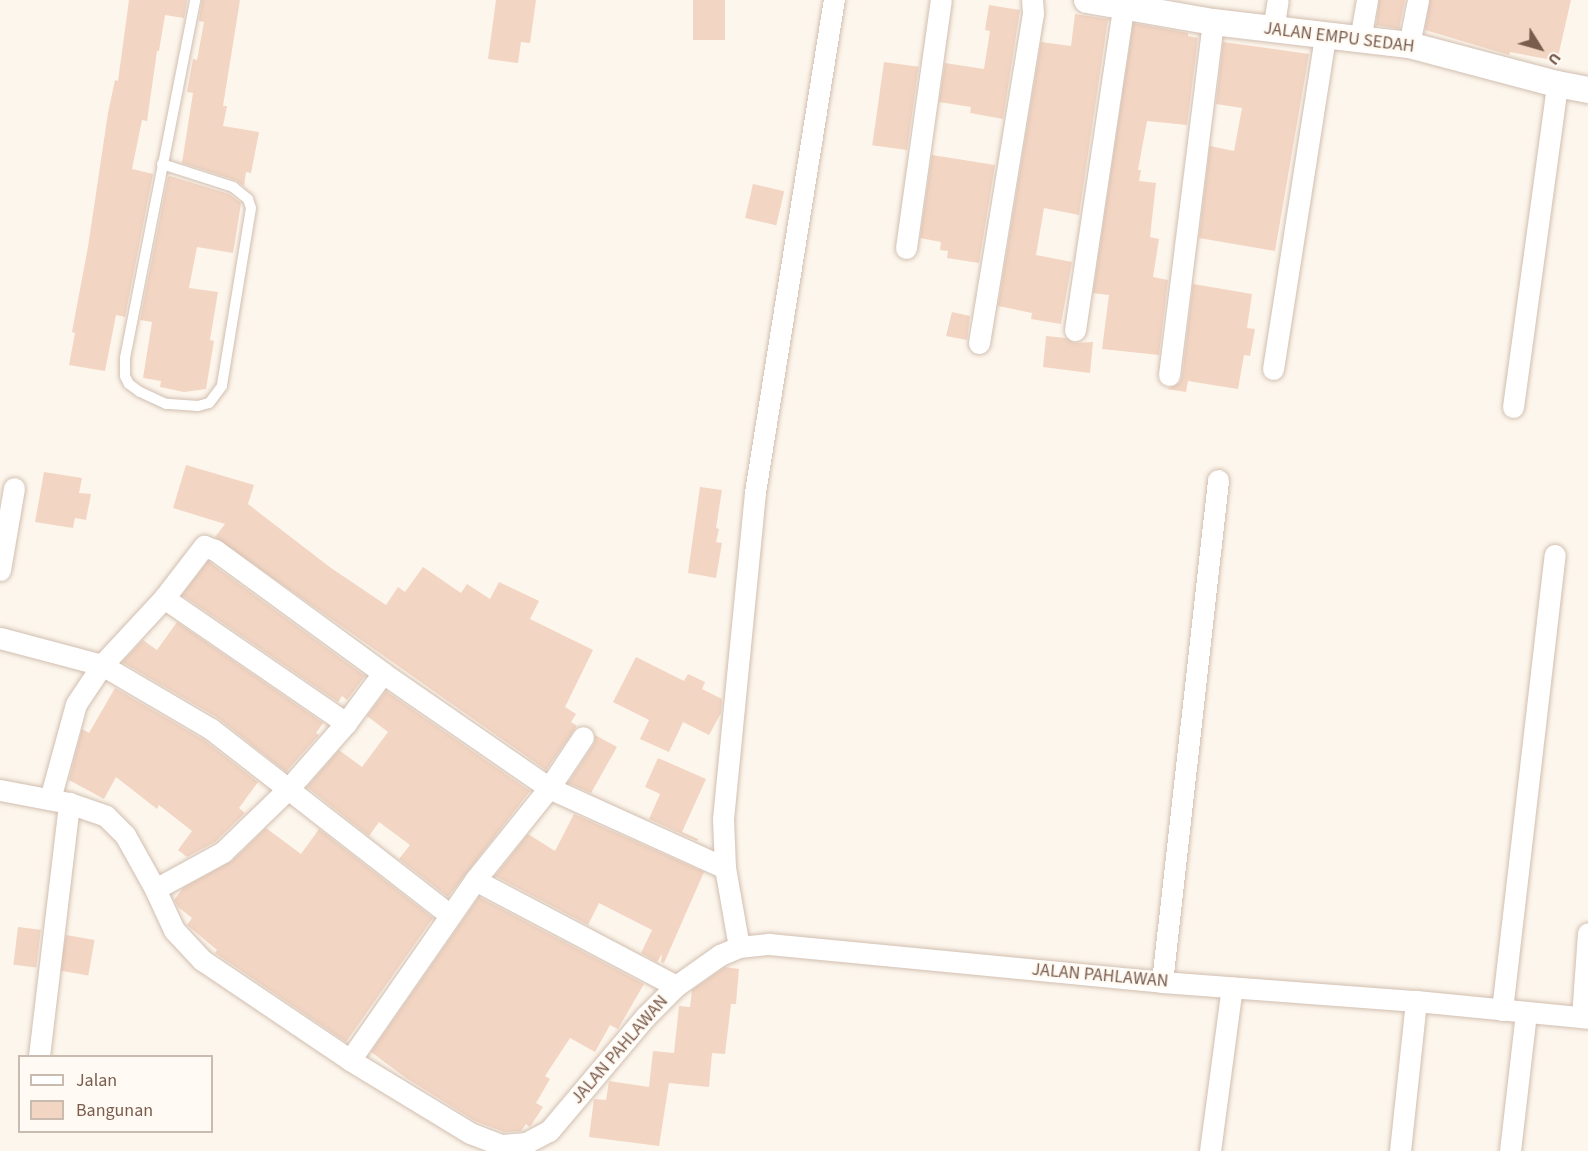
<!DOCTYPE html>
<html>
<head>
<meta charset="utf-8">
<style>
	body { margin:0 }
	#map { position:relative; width:1588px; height:1151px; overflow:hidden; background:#fdf6ec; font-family:"Source Sans 3",sans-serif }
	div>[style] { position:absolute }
	.building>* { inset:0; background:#f3d5c3; transform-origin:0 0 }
	.roads { filter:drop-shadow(0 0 2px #d1beb0) drop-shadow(0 0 2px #d1beb0) }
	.service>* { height:10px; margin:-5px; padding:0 5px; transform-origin:5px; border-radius:5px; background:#fff }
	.minor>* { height:21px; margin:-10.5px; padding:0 10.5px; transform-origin:10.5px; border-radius:10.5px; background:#fff }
	.tertiary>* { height:26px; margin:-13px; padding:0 13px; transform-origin:13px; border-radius:13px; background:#fff }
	span { translate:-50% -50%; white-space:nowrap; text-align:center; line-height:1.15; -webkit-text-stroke:4.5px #fffaf3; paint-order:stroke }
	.street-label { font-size:18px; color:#7a5c4d }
	.legend { position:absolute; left:18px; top:1055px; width:195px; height:78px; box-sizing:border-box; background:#fffaf3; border:2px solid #cabbb1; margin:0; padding:8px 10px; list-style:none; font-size:18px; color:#7a5c4d }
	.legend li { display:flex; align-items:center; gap:12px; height:30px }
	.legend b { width:30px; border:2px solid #cabbb1 }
	.north { position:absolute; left:1510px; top:18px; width:60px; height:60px; -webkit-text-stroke:4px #fffaf3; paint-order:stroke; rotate:127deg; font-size:16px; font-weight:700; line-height:24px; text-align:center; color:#7a5c4d }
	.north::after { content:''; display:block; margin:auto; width:21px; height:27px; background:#7a5c4d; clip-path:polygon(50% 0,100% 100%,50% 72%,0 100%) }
</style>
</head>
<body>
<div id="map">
	<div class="building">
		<i style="clip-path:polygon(129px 0,187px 0,184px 18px,165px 15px,159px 51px,157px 51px,147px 121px,142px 120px,132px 169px,153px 174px,125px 317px,116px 315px,105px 371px,69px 365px,75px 333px,72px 332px,88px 247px,108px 113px,115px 80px,118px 81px)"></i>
		<i style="clip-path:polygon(202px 0,240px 0,223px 106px,227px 106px,223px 126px,259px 132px,251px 173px,246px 172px,244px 186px,235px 180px,182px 163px,193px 93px,187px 92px,193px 59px,197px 60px,204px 22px,199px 21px)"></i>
		<i style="clip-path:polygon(496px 0,536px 0,530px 43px,521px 42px,518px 63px,488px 59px)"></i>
		<i style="left:693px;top:0;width:32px;height:40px"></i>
		<i style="clip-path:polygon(1379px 0,1405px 0,1399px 29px,1376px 25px)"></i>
		<i style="clip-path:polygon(1430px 0,1571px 0,1557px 61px,1510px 52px,1509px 55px,1425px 30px)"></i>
		<i style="clip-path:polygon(989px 5px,1020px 10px,1003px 119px,970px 113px,971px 107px,939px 102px,945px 63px,984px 69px,990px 31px,985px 30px)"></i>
		<i style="clip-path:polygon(1075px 14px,1108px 19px,1079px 215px,1044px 208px,1036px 255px,1072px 262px,1061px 324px,1031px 319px,1032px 313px,998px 306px,1041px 42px,1071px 46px)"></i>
		<i style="clip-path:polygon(1133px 23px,1188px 33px,1188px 36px,1198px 38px,1187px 125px,1147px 121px,1138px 170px,1141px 170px,1139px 181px,1156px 183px,1150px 237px,1159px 239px,1153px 277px,1168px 280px,1159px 355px,1102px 349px,1109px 295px,1093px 293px)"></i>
		<i style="clip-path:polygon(1223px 42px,1309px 54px,1275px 251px,1199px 238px,1210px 146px,1234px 151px,1242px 108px,1216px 104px)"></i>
		<i style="left:884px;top:62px;width:35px;height:84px;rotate:8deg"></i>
		<i style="clip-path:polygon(932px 155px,995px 165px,979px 263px,947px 258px,948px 251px,940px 250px,941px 242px,920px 238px)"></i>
		<i style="clip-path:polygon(170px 176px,229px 194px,241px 203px,233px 253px,197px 247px,189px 288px,218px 292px,210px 340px,214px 341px,206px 389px,184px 392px,160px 387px,161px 381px,143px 378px,152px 322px,140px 320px,168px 177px)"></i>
		<i style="left:753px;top:184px;width:32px;height:35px;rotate:13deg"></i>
		<i style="clip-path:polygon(1193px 284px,1252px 294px,1247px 328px,1255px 329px,1250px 356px,1244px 355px,1238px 389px,1188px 381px,1186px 392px,1167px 389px,1179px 383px,1182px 377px)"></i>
		<i style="clip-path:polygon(952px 312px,970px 316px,967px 340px,946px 336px)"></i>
		<i style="clip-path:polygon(1046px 336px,1066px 338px,1074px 343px,1093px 342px,1090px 373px,1043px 367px)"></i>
		<i style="clip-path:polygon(186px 465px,254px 485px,248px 504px,331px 568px,386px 605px,398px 587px,405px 592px,423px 567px,461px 593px,467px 584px,490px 599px,499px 582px,539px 601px,530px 619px,593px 650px,565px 707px,576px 714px,571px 722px,577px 726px,546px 770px,215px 537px,225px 524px,173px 508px)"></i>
		<i style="clip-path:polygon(44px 472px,82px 478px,79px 493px,91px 494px,86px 520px,75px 518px,73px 528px,35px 522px)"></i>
		<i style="clip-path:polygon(700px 487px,722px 490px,716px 528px,719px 529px,716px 542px,722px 543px,716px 578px,688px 573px)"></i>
		<i style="clip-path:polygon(208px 561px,365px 676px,347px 700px,342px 696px,338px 702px,182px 595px)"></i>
		<i style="clip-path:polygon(177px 622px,323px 723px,316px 733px,319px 735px,286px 772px,218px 718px,122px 662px,143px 640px,157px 650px)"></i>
		<i style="clip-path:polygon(636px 657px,684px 681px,688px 674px,705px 682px,702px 689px,722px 699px,721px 713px,709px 735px,683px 722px,669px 752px,640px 739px,649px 720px,613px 702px)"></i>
		<i style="clip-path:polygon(115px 688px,204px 740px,258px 782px,239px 808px,245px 813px,215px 842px,187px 857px,178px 850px,192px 831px,159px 805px,157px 809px,116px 777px,104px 799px,69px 780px,82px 729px,89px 733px)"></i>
		<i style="clip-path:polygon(386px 691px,530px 791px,448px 897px,399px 859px,410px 845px,379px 822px,369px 836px,307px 787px,339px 750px,362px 767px,388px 732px,367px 716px)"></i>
		<i style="clip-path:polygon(595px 735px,617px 747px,591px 793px,568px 783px,594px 744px)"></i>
		<i style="clip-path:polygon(658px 758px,706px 779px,682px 832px,698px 839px,697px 841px,649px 819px,660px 794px,645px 787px)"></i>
		<i style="clip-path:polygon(574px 814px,704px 872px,664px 963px,661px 962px,662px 954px,657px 962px,641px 953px,652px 930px,599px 903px,588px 925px,495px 876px,528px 834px,555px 851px)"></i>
		<i style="clip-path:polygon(266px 828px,301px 854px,319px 829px,433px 918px,346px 1042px,215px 953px,217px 950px,187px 925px,192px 918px,178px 907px,174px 900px,183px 888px,232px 861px)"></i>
		<i style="clip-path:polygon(479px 897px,644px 984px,618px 1029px,610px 1025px,595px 1052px,570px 1038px,545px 1076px,550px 1079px,536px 1103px,543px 1107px,530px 1127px,526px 1124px,521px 1131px,504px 1132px,475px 1121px,406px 1078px,371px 1052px)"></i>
		<i style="left:18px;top:927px;width:23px;height:38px;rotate:7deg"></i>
		<i style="left:66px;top:935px;width:29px;height:36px;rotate:10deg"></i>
		<i style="clip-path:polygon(725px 967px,739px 969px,736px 1004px,731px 1004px,725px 1054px,712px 1053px,709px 1087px,669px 1083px,659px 1146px,589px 1137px,594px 1099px,606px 1100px,609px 1081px,649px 1087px,653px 1051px,674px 1053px,679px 1006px,690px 1007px,692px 990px)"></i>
	</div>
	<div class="roads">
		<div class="service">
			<i style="left:162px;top:164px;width:75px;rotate:17.9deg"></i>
			<i style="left:233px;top:187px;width:19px;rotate:39deg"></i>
			<i style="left:248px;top:199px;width:9px;rotate:72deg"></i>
			<i style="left:251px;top:208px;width:180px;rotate:99.3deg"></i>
			<i style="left:222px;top:386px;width:21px;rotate:127deg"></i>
			<i style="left:209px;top:403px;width:11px;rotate:165deg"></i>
			<i style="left:198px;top:406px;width:32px;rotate:-176deg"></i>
			<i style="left:166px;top:404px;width:29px;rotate:-155deg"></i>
			<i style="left:140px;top:392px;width:14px;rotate:-144deg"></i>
			<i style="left:129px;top:384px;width:9px;rotate:-117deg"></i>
			<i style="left:125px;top:376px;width:18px;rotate:-90deg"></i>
			<i style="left:125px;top:358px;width:365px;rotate:-78.9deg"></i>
		</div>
		<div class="minor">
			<i style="left:1273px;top:30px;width:30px;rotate:-81deg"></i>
			<i style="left:1360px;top:40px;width:41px;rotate:-80.1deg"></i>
			<i style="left:1409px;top:45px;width:46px;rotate:-78.7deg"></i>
			<i style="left:906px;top:248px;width:250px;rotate:-82deg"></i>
			<i style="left:1075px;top:330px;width:327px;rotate:-81.5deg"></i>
			<i style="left:979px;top:343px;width:334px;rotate:-80.7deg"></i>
			<i style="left:1033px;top:13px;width:13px;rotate:-94deg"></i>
			<i style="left:1273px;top:369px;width:336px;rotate:-81.1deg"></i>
			<i style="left:1169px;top:375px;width:356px;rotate:-82.9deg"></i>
			<i style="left:1513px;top:407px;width:326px;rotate:-82.2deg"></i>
			<i style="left:0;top:570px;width:83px;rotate:-80.3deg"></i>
			<i style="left:164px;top:598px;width:221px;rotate:34.5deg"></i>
			<i style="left:0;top:638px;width:106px;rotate:14.8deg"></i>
			<i style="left:102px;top:665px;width:126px;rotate:30.4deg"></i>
			<i style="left:211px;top:729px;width:303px;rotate:37.9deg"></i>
			<i style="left:383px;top:673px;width:202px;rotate:34.7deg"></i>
			<i style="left:549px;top:788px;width:193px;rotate:24.4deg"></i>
			<i style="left:0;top:790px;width:70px;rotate:10.7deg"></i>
			<i style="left:69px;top:803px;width:39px;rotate:19deg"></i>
			<i style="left:106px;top:816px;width:27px;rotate:45deg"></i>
			<i style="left:125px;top:835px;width:62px;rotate:60.9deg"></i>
			<i style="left:155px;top:889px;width:45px;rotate:65.1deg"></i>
			<i style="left:174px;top:930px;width:41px;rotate:47deg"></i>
			<i style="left:202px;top:960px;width:179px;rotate:34deg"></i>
			<i style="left:350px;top:1060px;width:140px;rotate:31.3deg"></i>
			<i style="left:470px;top:1133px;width:34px;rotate:21deg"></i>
			<i style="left:502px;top:1145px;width:24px;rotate:-5deg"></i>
			<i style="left:526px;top:1143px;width:26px;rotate:-28deg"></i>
			<i style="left:549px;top:1131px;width:149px;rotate:-49.9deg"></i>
			<i style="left:645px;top:1017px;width:44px;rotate:-45deg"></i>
			<i style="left:676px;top:986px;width:54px;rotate:-35.2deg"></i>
			<i style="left:720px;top:955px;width:21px;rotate:-23deg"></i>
			<i style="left:739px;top:947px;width:30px;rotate:-6deg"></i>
			<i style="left:769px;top:944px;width:395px;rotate:5.5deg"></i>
			<i style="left:1162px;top:982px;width:255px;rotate:4.3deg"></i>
			<i style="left:1416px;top:1001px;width:173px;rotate:5.6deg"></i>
			<i style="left:50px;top:799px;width:98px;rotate:-74.7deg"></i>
			<i style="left:76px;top:704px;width:47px;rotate:-56.3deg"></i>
			<i style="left:102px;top:665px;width:91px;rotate:-47.2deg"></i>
			<i style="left:164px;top:598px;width:66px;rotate:-52.4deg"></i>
			<i style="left:204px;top:546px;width:12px;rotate:20deg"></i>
			<i style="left:215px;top:550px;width:208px;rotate:36.2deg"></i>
			<i style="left:383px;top:673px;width:62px;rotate:126.5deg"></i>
			<i style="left:346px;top:723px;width:86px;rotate:131.2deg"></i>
			<i style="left:289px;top:788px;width:92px;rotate:135.9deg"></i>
			<i style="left:223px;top:852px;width:77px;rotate:151.4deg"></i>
			<i style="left:475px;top:880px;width:227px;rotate:27.8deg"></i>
			<i style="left:739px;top:947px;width:80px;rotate:-100deg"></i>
			<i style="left:725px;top:868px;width:49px;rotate:-92.3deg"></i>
			<i style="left:723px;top:819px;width:329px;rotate:-84.4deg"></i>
			<i style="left:755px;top:492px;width:498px;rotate:-80.9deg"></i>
			<i style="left:1162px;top:982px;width:505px;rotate:-83.63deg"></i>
			<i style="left:1502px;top:1010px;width:458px;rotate:-83.4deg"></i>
			<i style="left:1582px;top:1017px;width:84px;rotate:-85.9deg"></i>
			<i style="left:39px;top:1056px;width:255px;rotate:-83.2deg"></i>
			<i style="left:350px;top:1060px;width:219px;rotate:-55.2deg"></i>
			<i style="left:475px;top:880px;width:118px;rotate:-51.2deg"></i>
			<i style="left:549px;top:788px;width:61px;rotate:-56.3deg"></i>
			<i style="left:1210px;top:1151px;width:165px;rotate:-82.4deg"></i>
			<i style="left:1400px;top:1151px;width:151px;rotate:-83.9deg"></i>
			<i style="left:1510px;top:1151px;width:139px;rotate:-83.4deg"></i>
		</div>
		<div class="tertiary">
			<i style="left:1087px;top:0;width:128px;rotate:9.9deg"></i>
			<i style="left:1213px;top:22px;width:197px;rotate:6.7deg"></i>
			<i style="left:1409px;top:45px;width:153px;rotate:14.8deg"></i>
			<i style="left:1557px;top:84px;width:32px;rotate:11deg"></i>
		</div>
	</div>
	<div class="street-label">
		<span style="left:1339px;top:38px;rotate:7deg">JALAN EMPU SEDAH</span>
		<span style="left:1100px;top:976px;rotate:5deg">JALAN PAHLAWAN</span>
		<span style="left:620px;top:1050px;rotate:-49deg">JALAN PAHLAWAN</span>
	</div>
	<ul class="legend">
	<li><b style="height:8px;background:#fff"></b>Jalan</li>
	<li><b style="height:16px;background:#f3d5c3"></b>Bangunan</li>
	</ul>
	<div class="north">U</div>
</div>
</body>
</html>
